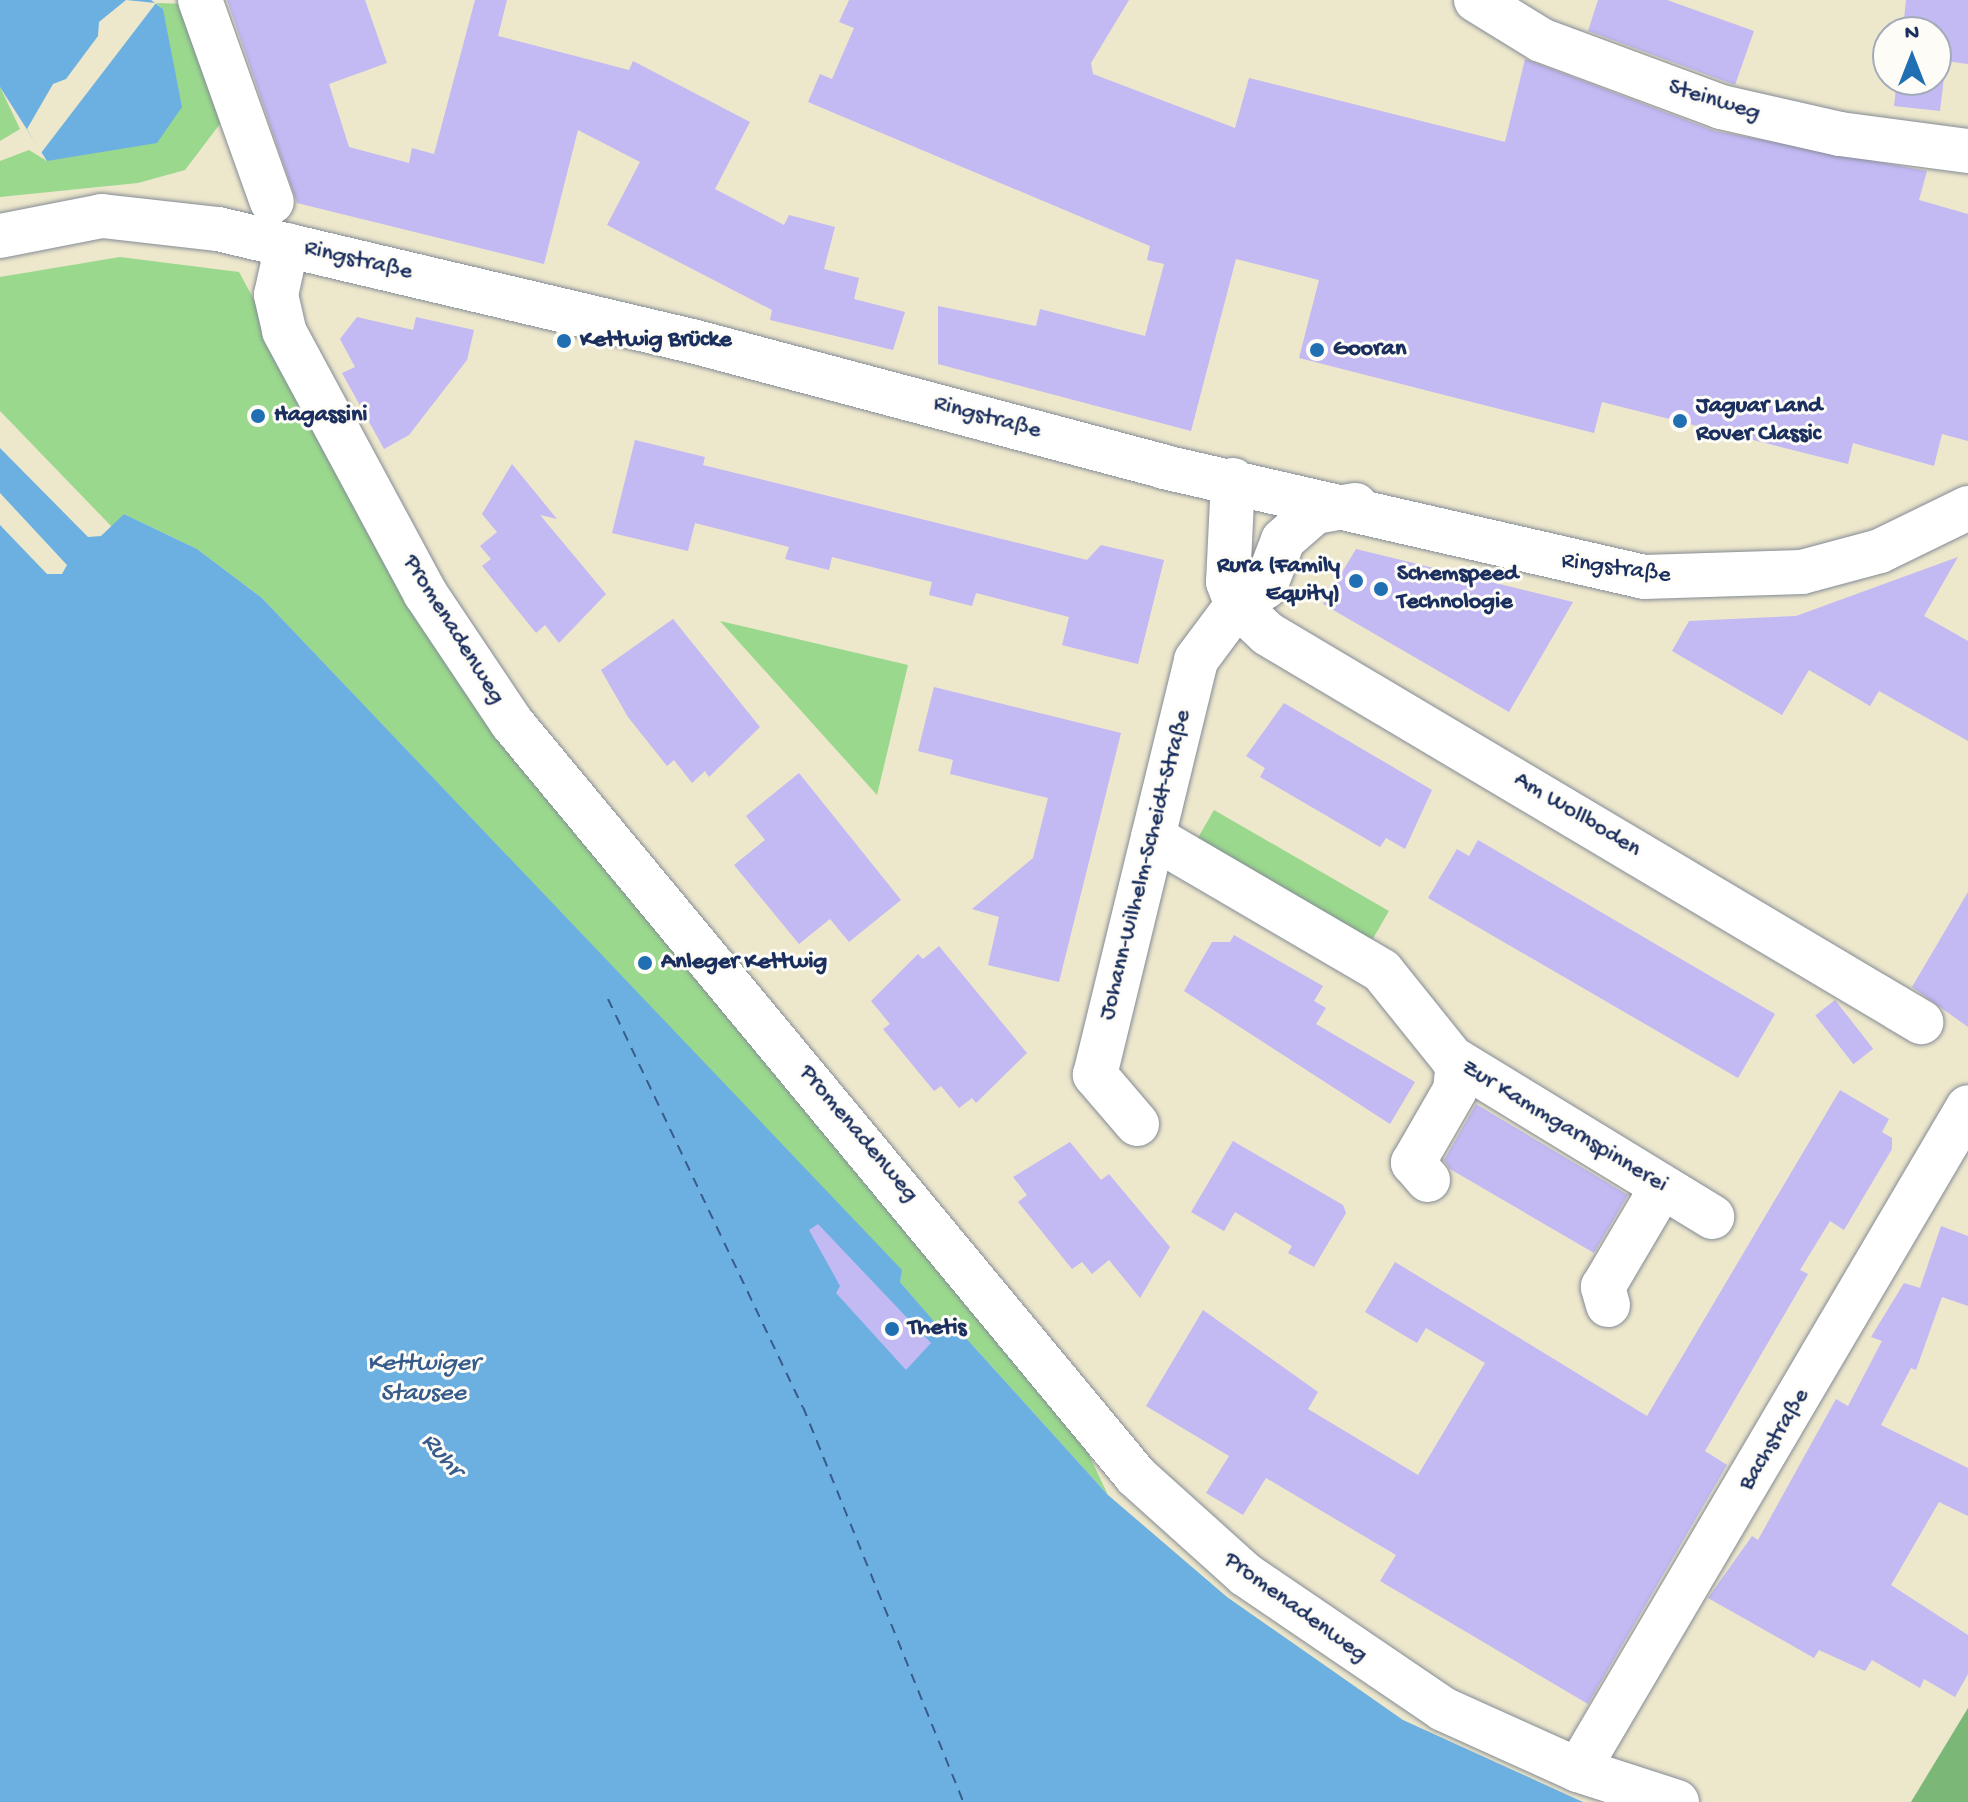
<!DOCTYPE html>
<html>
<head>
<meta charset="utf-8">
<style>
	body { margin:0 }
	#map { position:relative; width:1968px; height:1802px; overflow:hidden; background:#ede7cc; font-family:"Gochi Hand",sans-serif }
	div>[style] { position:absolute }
	.green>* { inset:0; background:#9ad88d; transform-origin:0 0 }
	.forest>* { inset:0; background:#7bb878 }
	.water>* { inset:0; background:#6cb0e1 }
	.pier>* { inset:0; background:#ede7cc }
	.ferry>* { height:2px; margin-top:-1px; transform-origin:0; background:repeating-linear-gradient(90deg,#375c8c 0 10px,transparent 0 18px) }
	.building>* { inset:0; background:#c3b9f3; transform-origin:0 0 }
	.roads { filter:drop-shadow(0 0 2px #848b95) drop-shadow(0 0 2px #848b95) }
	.minor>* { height:44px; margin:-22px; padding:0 22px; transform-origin:22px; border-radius:22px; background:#fff }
	.major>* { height:44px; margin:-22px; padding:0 22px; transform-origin:22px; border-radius:22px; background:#fff }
	.dots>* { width:22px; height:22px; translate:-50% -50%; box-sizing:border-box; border:4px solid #fdfcf7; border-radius:50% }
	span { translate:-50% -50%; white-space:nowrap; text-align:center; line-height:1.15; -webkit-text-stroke:6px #fdfcf7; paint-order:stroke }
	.street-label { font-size:24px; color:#1b2f5e }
	.poi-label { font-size:24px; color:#1b2f5e; font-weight:700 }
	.left { translate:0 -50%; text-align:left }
	.right { translate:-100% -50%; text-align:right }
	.water-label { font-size:26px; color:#375c8c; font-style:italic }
	.north { position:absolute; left:1872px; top:16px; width:80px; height:80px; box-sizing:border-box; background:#fdfcf7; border:2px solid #a3aaba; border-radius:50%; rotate:0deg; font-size:22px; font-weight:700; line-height:32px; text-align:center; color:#1b2f5e }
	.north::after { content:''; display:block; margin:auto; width:28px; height:36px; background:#1f6fb2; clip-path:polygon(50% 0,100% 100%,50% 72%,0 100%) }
</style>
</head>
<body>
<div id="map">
	<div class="green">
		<i style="clip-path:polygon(156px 3px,190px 4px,229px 112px,185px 170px,138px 183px,0 197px,0 161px,29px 150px,47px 161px,163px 9px)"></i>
		<i style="clip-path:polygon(0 87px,20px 129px,0 141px)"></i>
		<i style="clip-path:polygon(120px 257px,239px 272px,446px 652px,1062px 1398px,1108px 1495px,947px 1317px,938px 1327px,900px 1282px,901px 1270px,262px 598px,197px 549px,124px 514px,112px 527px,0 411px,0 277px)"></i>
		<i style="clip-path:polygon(720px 621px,908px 665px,877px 795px)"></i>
		<i style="left:1214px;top:810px;width:202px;height:39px;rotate:30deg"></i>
	</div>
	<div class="forest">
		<i style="clip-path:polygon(1968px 1708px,1968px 1802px,1911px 1802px)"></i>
	</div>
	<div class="water">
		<i style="clip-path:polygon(0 0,151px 0,163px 9px,182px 107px,157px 143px,47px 161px,0 87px)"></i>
		<i style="clip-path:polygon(0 448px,88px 537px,101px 536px,124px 514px,197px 549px,262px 598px,902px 1270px,900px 1282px,938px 1326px,947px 1317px,1108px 1495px,1227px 1597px,1403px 1720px,1583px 1802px,0 1802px,0 525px,47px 574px,62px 574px,67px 565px,0 493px)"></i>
	</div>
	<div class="pier">
		<i style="clip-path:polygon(126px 0,156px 3px,41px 153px,27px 129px,53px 84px,66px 79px,98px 36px,99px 22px)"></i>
	</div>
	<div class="ferry">
		<i style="left:608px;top:999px;width:452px;rotate:64.5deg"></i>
		<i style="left:803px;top:1407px;width:426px;rotate:67.9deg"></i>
	</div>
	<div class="building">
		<i style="clip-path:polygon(227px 0,365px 0,387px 63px,329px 84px,349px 147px,409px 163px,412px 148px,434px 154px,475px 0,507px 0,498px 36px,629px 70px,633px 61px,750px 122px,715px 189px,784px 225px,789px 215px,835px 227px,824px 269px,859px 278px,854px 299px,905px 312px,893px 350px,770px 320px,772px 310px,607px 225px,640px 162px,578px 130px,544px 264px,297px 203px)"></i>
		<i style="clip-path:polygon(849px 0,1129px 0,1091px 63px,1093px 74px,1235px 128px,1249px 78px,1505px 142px,1525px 59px,1715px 131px,1927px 171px,1919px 200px,1968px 214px,1968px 441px,1942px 434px,1934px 466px,1853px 443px,1848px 464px,1602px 402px,1594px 433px,1299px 358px,1319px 280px,1236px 259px,1191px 431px,938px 364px,938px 306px,1036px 326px,1040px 309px,1145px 336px,1164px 264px,1147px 260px,1150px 246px,808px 102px,820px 74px,832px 79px,854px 28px,839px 22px)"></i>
		<i style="clip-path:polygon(1598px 0,1667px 0,1754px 31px,1735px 85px,1588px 31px)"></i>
		<i style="clip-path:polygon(1906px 0,1968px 0,1968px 64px,1946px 61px,1940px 111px,1894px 106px,1897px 80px,1936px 80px,1936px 32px,1903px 29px)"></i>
		<i style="clip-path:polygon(357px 317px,413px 330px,416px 317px,474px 330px,467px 360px,409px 435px,384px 449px,342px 373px,355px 367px,340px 339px)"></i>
		<i style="clip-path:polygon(635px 440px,705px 457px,703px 465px,1087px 560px,1101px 545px,1164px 560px,1138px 664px,1062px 645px,1069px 617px,976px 593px,972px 606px,929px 595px,932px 582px,832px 557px,829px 570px,785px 559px,789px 547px,695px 523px,688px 551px,612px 533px)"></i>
		<i style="clip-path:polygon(512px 464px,557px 519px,540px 515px,606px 594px,559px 643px,545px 625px,536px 633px,482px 566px,491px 559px,480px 546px,497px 532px,482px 514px)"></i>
		<i style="clip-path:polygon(1356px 549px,1573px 602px,1509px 712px,1323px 604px)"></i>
		<i style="clip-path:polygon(1958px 557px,1924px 616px,1968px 641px,1968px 741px,1879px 691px,1870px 706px,1809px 670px,1782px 715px,1672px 651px,1689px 621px,1796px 616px)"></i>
		<i style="clip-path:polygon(673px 619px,760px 727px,709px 777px,705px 771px,692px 783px,674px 760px,667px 766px,628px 717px,601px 670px)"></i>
		<i style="clip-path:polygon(934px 687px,1121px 733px,1059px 982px,988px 965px,999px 917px,972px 909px,1033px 858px,1048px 798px,950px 774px,953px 760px,918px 751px)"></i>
		<i style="clip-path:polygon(1284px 703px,1432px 790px,1405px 849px,1386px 838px,1380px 847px,1260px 777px,1265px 768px,1246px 756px)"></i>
		<i style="clip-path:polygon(799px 773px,901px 900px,849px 942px,830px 919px,799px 944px,734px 865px,765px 840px,746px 816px)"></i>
		<i style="clip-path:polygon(1478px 840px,1775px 1014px,1738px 1078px,1428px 898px,1457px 849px,1469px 856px)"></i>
		<i style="clip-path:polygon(1968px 892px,1968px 1027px,1912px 987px)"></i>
		<i style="clip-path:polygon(1234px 935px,1323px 986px,1314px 1001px,1326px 1008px,1316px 1024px,1415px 1082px,1390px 1124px,1184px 991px,1212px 942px,1230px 942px)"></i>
		<i style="clip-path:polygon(939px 946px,1027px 1053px,976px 1103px,972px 1098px,959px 1108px,941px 1086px,934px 1091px,883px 1029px,890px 1024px,871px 1001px,918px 954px,923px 959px)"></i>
		<i style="left:1835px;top:1000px;width:62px;height:25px;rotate:52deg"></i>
		<i style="clip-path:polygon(1840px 1090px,1889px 1119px,1882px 1132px,1892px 1138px,1892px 1149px,1844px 1230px,1830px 1221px,1800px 1270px,1808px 1274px,1705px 1451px,1727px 1465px,1588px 1704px,1380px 1581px,1396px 1555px,1266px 1478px,1243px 1515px,1206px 1493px,1229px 1456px,1146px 1406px,1203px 1310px,1318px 1392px,1308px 1409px,1418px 1475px,1485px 1363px,1426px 1328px,1417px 1343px,1365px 1312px,1395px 1262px,1647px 1416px)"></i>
		<i style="clip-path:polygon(1476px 1104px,1628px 1195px,1594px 1253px,1450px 1169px,1444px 1160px)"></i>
		<i style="clip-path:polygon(1233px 1141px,1343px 1205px,1346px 1213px,1314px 1267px,1288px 1253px,1292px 1246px,1235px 1212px,1224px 1231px,1191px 1212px)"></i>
		<i style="clip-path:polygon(1070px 1142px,1101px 1180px,1109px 1174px,1170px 1247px,1140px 1298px,1109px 1260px,1092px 1274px,1082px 1262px,1072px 1269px,1018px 1202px,1027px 1195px,1013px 1177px)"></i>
		<i style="clip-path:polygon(818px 1224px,931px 1343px,906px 1370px,836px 1293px,840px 1286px,809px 1230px)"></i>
		<i style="clip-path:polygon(1941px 1226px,1968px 1236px,1968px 1306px,1942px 1297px,1916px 1370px,1911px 1368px,1881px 1425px,1968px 1468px,1968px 1516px,1939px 1502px,1891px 1585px,1968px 1635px,1968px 1674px,1955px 1697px,1924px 1679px,1920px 1688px,1872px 1660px,1865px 1671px,1819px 1650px,1814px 1658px,1708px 1598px,1752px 1536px,1758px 1540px,1836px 1399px,1848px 1406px,1882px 1341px,1871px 1337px,1904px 1283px,1920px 1288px)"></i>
	</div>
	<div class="roads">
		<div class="minor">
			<i style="left:200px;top:0;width:214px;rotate:70.4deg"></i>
			<i style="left:1476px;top:0;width:76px;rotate:31.6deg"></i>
			<i style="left:1541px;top:40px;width:192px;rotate:20.4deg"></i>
			<i style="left:1721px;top:107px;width:122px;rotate:12.8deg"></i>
			<i style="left:1840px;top:134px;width:129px;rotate:7.6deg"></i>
			<i style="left:287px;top:245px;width:51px;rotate:102.4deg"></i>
			<i style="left:276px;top:295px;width:37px;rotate:77deg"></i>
			<i style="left:284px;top:331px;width:298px;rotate:61.7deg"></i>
			<i style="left:425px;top:593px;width:156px;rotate:56.2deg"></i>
			<i style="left:512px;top:723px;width:978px;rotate:50.35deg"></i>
			<i style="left:1136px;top:1476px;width:148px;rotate:42deg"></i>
			<i style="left:1246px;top:1575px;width:238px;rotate:34.2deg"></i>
			<i style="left:1443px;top:1709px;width:148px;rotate:24.3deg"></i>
			<i style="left:1578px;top:1770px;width:104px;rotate:17.9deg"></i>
			<i style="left:1233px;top:480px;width:102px;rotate:92.8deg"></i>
			<i style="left:1228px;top:582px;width:25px;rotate:69deg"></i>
			<i style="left:1237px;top:605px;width:42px;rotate:43.1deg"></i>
			<i style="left:1268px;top:634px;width:760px;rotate:30.72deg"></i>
			<i style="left:1153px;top:837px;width:265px;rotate:30.3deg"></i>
			<i style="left:1382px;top:971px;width:112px;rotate:51.2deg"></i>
			<i style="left:1452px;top:1058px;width:305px;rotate:31.4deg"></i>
			<i style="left:1137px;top:1124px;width:65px;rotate:-130.6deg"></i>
			<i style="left:1095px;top:1075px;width:427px;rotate:-76.3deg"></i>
			<i style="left:1196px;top:660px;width:69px;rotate:-53.3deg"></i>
			<i style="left:1237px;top:605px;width:33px;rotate:-33deg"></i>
			<i style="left:1265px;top:587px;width:50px;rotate:-69deg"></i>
			<i style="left:1283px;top:540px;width:43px;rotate:-41.2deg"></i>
			<i style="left:1315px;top:512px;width:41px;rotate:-9.9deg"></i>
			<i style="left:1428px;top:1180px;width:23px;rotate:-131deg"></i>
			<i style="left:1413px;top:1163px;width:84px;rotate:-60.1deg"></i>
			<i style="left:1455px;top:1090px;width:28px;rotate:-84deg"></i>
			<i style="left:1608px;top:1305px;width:19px;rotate:-106deg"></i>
			<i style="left:1603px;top:1287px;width:116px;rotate:-59.5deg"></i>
			<i style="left:1578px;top:1770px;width:769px;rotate:-59.53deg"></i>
		</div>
		<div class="major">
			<i style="left:0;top:236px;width:104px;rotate:-11.1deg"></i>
			<i style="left:102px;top:216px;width:117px;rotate:6.4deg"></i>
			<i style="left:218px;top:229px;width:487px;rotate:13.3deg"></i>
			<i style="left:692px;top:341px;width:489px;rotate:14.9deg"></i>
			<i style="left:1164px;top:467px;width:492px;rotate:12.9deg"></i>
			<i style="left:1644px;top:577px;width:158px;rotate:-1.8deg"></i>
			<i style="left:1802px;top:572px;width:81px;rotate:-15.1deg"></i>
			<i style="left:1880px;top:551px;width:98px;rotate:-26deg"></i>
		</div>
	</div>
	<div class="dots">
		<i style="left:564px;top:341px;background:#1f6fb2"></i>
		<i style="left:1317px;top:350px;background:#1f6fb2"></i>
		<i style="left:258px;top:416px;background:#1f6fb2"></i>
		<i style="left:1680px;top:421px;background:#1f6fb2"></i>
		<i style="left:1356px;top:581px;background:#1f6fb2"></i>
		<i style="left:1381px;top:589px;background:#1f6fb2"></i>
		<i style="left:645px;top:963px;background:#1f6fb2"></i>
		<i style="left:892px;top:1329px;background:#1f6fb2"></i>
	</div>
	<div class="street-label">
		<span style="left:1714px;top:101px;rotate:17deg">Steinweg</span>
		<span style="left:358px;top:261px;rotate:13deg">Ringstraße</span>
		<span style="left:987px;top:418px;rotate:15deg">Ringstraße</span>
		<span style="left:1616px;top:569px;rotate:8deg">Ringstraße</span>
		<span style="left:453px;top:630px;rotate:58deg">Promenadenweg</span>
		<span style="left:1577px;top:815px;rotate:31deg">Am Wollboden</span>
		<span style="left:1146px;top:865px;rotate:-76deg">Johann-Wilhelm-Scheidt-Straße</span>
		<span style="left:1564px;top:1127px;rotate:31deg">Zur Kammgarnspinnerei</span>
		<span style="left:858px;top:1134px;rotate:50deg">Promenadenweg</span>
		<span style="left:1775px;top:1440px;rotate:-59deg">Bachstraße</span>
		<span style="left:1295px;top:1608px;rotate:36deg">Promenadenweg</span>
	</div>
	<div class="poi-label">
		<span class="left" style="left:580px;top:341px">Kettwig Brücke</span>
		<span class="left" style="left:1333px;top:350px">Gooran</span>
		<span class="left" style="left:1696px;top:421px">Jaguar Land<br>Rover Classic</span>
		<span class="left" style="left:274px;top:416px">Hagassini</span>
		<span class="right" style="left:1340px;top:581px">Rura (Family<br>Equity)</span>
		<span class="left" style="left:1397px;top:589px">Schemspeed<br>Technologie</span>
		<span class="left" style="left:661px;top:963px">Anleger Kettwig</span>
		<span class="left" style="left:908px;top:1329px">Thetis</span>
	</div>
	<div class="water-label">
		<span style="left:423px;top:1380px">Kettwiger<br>Stausee</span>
		<span style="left:441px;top:1456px;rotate:49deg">Ruhr</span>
	</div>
	<div class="north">N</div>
</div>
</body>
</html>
